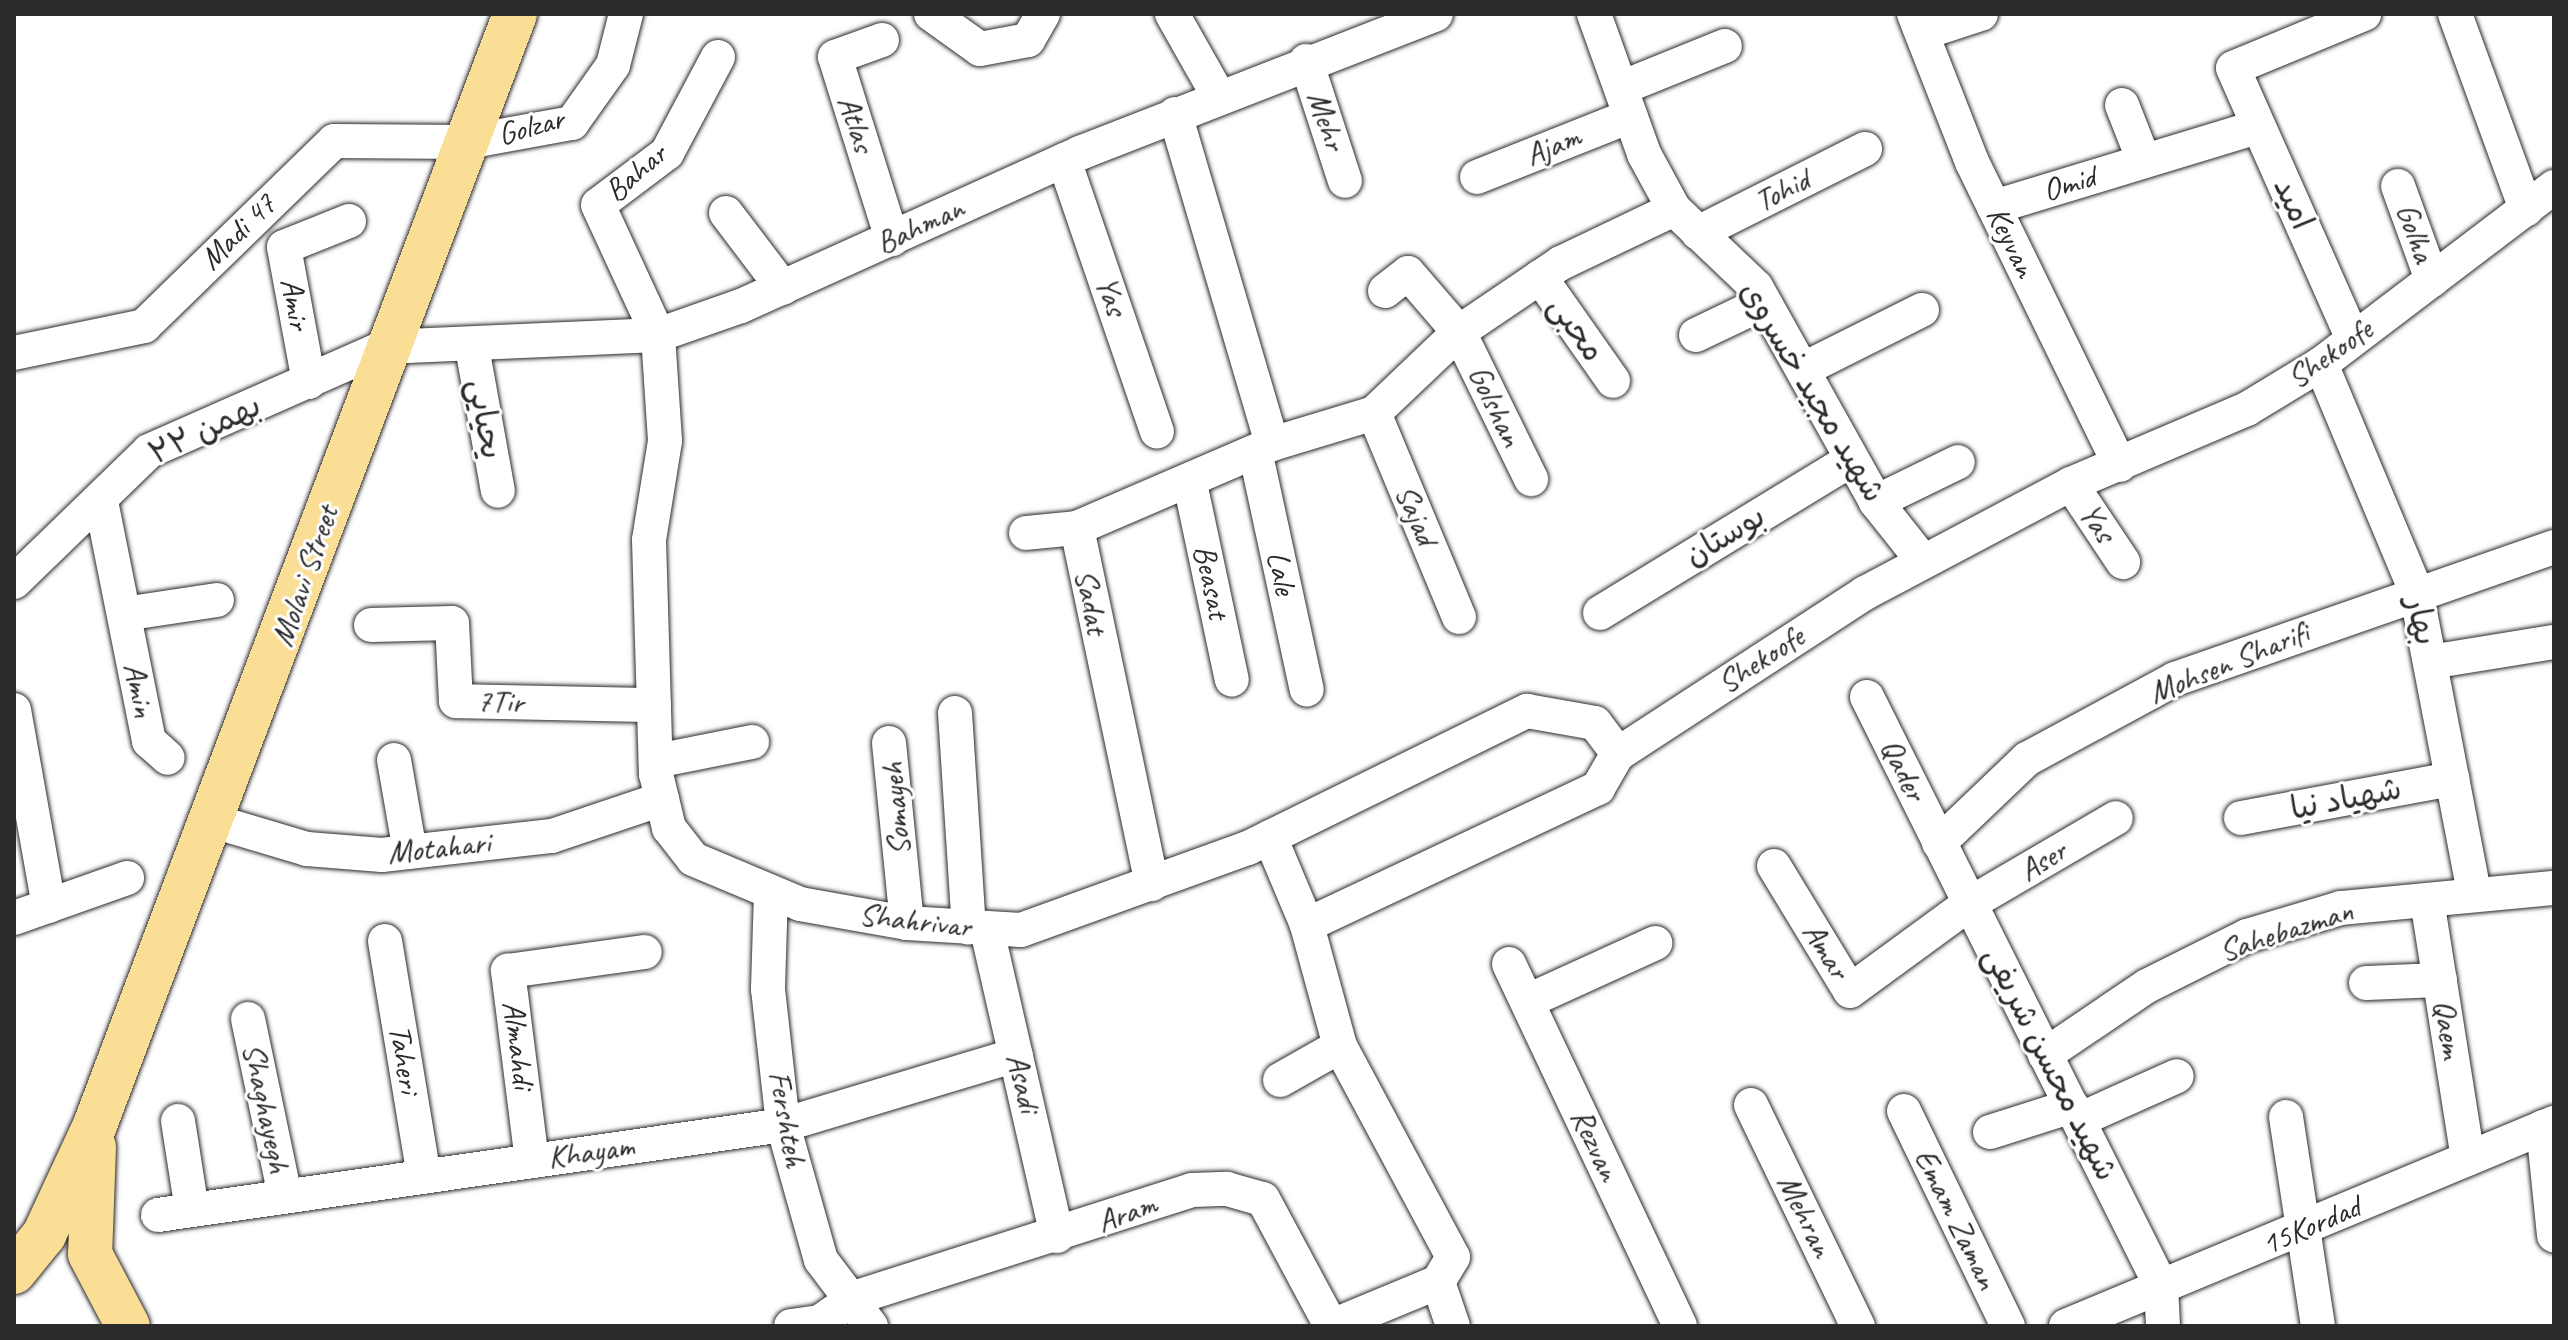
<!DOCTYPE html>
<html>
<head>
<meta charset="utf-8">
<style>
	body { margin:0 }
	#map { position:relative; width:2568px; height:1340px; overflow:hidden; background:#fff; font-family:Caveat,"Playpen Sans Arabic",sans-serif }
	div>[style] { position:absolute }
	.roads { filter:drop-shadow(0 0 2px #2b2b2b) drop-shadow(0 0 2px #2b2b2b) }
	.minor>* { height:34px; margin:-17px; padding:0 17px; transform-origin:17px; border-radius:17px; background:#fff }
	.major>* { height:44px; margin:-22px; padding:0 22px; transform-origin:22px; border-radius:22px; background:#fbde96 }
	span { translate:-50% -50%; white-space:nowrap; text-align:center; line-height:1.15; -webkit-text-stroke:6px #fff; paint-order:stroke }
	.street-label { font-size:32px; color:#2b2b2b }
	.frame { position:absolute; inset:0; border:16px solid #2b2b2b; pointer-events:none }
</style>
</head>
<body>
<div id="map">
	<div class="roads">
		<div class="minor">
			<i style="left:931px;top:14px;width:60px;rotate:35.5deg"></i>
			<i style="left:980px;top:49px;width:49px;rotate:-10.6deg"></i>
			<i style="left:1028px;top:40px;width:30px;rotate:-60deg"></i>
			<i style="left:1172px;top:14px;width:95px;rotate:60.5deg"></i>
			<i style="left:1594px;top:14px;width:149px;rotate:70.3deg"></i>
			<i style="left:1644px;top:154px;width:63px;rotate:61.4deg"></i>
			<i style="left:1674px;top:209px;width:113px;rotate:43.6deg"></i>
			<i style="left:1756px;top:287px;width:246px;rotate:60.8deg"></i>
			<i style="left:1876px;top:502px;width:75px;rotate:51.5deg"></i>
			<i style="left:1914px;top:14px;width:159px;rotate:68.6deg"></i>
			<i style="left:1972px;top:162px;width:337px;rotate:64deg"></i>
			<i style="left:2455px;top:14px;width:208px;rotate:70deg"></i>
			<i style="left:1922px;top:33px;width:62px;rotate:-17.9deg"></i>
			<i style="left:882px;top:40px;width:50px;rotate:160.1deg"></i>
			<i style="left:835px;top:57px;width:191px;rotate:72.6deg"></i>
			<i style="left:718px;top:57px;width:109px;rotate:118deg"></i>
			<i style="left:667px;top:153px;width:86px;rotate:143deg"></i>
			<i style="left:598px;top:205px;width:143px;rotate:65.2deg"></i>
			<i style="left:658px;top:335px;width:106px;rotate:86.2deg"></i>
			<i style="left:665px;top:441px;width:100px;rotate:99.2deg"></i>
			<i style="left:649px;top:540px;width:234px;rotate:88.3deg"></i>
			<i style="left:656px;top:774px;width:56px;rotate:76.5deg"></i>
			<i style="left:669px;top:828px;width:39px;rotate:52deg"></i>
			<i style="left:693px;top:859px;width:116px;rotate:22.8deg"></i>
			<i style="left:800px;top:904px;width:109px;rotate:10.1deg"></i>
			<i style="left:907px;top:923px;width:114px;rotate:3.5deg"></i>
			<i style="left:1021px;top:930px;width:241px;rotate:-19.9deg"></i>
			<i style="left:1248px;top:848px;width:311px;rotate:-26.2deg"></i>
			<i style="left:1527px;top:711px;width:69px;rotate:10deg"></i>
			<i style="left:1595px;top:723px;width:39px;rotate:53deg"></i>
			<i style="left:1306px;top:61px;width:126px;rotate:72deg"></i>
			<i style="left:1621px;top:88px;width:112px;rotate:-22deg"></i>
			<i style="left:2122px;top:105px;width:60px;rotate:68.6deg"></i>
			<i style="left:1175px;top:114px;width:344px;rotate:73.6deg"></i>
			<i style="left:1064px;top:160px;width:287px;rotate:71.1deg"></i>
			<i style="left:1477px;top:177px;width:165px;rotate:-21.7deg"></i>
			<i style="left:2398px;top:186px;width:100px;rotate:70.1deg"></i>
			<i style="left:1994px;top:207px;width:276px;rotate:-16.9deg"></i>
			<i style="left:726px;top:213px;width:94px;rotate:52.8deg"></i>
			<i style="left:1698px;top:233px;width:187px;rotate:-26.7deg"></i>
			<i style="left:1540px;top:277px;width:127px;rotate:54.9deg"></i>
			<i style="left:1385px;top:291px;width:29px;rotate:-38deg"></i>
			<i style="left:1408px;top:273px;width:78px;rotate:49.2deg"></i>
			<i style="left:1459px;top:332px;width:164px;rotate:63.9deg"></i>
			<i style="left:1696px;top:335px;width:74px;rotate:-25.5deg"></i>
			<i style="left:2353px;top:339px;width:296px;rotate:-113.9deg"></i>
			<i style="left:2233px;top:68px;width:142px;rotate:-22.4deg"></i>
			<i style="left:472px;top:347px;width:146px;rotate:79.8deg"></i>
			<i style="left:14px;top:353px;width:133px;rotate:-11.7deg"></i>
			<i style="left:144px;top:326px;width:265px;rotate:-44.2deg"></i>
			<i style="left:334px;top:141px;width:133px;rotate:0.4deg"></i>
			<i style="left:467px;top:142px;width:107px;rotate:-10.3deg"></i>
			<i style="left:572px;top:123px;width:71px;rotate:-54.7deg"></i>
			<i style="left:613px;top:65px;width:53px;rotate:-75.7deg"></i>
			<i style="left:2321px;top:364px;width:246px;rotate:67.3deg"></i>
			<i style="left:2416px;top:591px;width:308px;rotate:79.1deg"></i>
			<i style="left:1804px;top:369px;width:132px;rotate:-26.6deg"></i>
			<i style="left:309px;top:382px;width:137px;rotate:-100.5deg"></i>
			<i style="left:284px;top:247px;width:70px;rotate:-21.8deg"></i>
			<i style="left:1374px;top:413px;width:221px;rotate:67.4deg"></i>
			<i style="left:1256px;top:455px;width:240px;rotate:77.8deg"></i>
			<i style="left:1190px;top:483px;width:201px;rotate:78deg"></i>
			<i style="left:2071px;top:484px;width:94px;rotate:56.3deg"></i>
			<i style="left:101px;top:501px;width:245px;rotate:78.7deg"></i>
			<i style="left:149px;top:741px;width:25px;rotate:42deg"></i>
			<i style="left:1876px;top:502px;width:91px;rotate:-26deg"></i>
			<i style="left:1026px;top:533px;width:51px;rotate:-5.6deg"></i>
			<i style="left:14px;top:582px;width:188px;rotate:-44.1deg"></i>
			<i style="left:149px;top:451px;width:258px;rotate:-23.8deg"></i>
			<i style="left:385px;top:347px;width:273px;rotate:-2.5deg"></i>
			<i style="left:658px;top:335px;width:88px;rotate:-19.3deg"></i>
			<i style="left:741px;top:306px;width:372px;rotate:-24.3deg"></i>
			<i style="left:1080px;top:153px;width:382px;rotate:-21.3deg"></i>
			<i style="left:1600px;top:613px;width:294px;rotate:-31.4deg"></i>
			<i style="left:124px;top:614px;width:94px;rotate:-8.6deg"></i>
			<i style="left:371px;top:625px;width:81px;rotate:-1.4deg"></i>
			<i style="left:452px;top:623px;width:78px;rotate:87.1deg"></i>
			<i style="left:456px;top:701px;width:198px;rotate:1.2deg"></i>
			<i style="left:2430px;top:662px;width:126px;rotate:-9.2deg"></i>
			<i style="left:1867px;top:697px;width:658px;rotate:63.47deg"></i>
			<i style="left:2161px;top:1286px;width:40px;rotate:87.1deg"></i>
			<i style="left:14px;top:710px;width:199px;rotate:79.9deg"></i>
			<i style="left:955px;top:713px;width:215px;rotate:86.3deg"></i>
			<i style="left:889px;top:743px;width:181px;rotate:84.3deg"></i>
			<i style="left:1618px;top:754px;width:295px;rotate:-33.1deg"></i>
			<i style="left:1865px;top:593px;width:233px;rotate:-27.9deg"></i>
			<i style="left:2071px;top:484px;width:191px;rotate:-23.1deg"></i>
			<i style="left:2247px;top:409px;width:87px;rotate:-31.3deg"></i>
			<i style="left:2321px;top:364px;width:293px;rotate:-37.2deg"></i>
			<i style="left:394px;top:760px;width:93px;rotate:80.1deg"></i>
			<i style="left:656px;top:761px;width:98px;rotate:-11.2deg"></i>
			<i style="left:2241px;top:818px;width:215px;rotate:-10.5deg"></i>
			<i style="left:213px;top:821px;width:98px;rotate:16.6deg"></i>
			<i style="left:307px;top:849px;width:75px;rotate:4.6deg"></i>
			<i style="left:382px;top:855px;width:171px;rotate:-6.4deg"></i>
			<i style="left:552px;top:836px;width:116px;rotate:-18.6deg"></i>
			<i style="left:1270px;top:837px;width:95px;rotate:67.2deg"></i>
			<i style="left:1939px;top:843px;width:122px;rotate:-43.7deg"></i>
			<i style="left:2027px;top:759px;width:168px;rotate:-28.4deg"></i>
			<i style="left:2175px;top:679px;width:401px;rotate:-19.2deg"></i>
			<i style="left:1774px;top:866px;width:146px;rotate:58.7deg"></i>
			<i style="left:1850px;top:991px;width:147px;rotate:-36.2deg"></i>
			<i style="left:1969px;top:904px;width:170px;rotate:-30.3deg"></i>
			<i style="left:1152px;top:884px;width:364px;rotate:-101.9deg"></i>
			<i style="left:1077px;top:528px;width:212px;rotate:-23.3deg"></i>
			<i style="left:1272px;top:444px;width:107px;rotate:-16.9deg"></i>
			<i style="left:1374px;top:413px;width:117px;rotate:-43.6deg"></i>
			<i style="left:1459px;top:332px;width:123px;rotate:-34.1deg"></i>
			<i style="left:1561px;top:263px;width:125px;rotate:-25.5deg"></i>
			<i style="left:771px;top:892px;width:97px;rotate:91.8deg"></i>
			<i style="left:768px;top:989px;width:137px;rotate:83.7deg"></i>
			<i style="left:783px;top:1125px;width:140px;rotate:74.3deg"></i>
			<i style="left:821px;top:1260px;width:83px;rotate:52.9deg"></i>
			<i style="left:2427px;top:900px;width:262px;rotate:81deg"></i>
			<i style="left:14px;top:918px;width:120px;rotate:-19.5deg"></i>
			<i style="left:987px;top:930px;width:314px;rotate:77.1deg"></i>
			<i style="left:385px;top:941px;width:239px;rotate:80.6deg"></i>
			<i style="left:1509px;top:964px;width:400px;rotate:64.7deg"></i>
			<i style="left:2366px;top:983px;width:74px;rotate:-2.3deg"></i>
			<i style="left:1528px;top:1001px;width:140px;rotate:-24.5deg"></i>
			<i style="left:248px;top:1019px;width:181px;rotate:78.2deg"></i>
			<i style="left:2045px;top:1055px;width:123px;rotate:-34.1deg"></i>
			<i style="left:2147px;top:986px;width:112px;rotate:-26.6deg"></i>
			<i style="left:2247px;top:936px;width:98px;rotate:-16.6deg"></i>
			<i style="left:2341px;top:908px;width:214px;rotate:-5.4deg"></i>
			<i style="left:1280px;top:1080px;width:69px;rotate:-29.5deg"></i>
			<i style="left:1751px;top:1105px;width:246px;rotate:64.2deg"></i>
			<i style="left:1904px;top:1111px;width:239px;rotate:64.2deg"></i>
			<i style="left:2286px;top:1117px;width:211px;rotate:81.3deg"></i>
			<i style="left:2079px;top:1120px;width:107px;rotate:-24.2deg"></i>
			<i style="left:178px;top:1121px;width:90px;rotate:81.1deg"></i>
			<i style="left:2543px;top:1127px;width:109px;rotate:84.2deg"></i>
			<i style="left:1990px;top:1132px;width:86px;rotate:-17.6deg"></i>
			<i style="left:532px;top:1161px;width:192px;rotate:-97.2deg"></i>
			<i style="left:508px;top:971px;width:138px;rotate:-7.9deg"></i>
			<i style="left:158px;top:1215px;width:631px;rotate:-8.19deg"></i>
			<i style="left:783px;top:1125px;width:243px;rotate:-16.7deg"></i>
			<i style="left:1438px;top:1282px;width:29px;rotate:-59deg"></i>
			<i style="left:1453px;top:1257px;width:239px;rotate:-118.2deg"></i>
			<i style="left:1340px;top:1046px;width:125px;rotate:-105.3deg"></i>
			<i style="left:1307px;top:925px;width:322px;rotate:-25.2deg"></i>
			<i style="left:1598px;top:788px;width:39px;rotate:-60deg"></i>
			<i style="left:1438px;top:1282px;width:46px;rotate:71.2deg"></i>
			<i style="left:791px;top:1326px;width:29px;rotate:-8deg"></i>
			<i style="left:820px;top:1322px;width:42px;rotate:-35.2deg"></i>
			<i style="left:854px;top:1298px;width:355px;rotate:-17.7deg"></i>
			<i style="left:1192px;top:1190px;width:35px;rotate:-2deg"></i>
			<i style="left:1227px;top:1189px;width:37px;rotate:16deg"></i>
			<i style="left:1263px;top:1199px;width:144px;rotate:61.8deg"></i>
			<i style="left:1332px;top:1326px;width:115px;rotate:-22.5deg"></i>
			<i style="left:2066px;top:1326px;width:529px;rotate:-22.59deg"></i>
		</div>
		<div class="major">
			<i style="left:94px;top:1147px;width:107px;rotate:92.1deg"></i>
			<i style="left:90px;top:1254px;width:81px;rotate:62.2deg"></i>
			<i style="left:14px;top:1272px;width:48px;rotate:-51deg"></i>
			<i style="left:44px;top:1235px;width:121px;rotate:-65.1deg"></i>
			<i style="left:95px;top:1125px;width:1188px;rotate:-69.29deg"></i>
		</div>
	</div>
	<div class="street-label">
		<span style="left:1326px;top:121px;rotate:72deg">Mehr</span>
		<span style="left:856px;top:124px;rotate:72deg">Atlas</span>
		<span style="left:531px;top:127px;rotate:-15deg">Golzar</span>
		<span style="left:1553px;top:146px;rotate:-22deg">Ajam</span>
		<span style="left:636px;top:173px;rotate:-41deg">Bahar</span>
		<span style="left:2069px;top:184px;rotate:-17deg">Omid</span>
		<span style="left:1782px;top:191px;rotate:-27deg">Tohid</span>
		<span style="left:2293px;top:204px;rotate:66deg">امید</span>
		<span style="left:920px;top:226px;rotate:-25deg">Bahman</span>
		<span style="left:238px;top:232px;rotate:-45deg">Madi 47</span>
		<span style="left:2415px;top:233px;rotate:70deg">Golha</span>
		<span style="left:2011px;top:242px;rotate:64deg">Keyvan</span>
		<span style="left:1111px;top:296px;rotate:71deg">Yas</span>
		<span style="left:295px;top:304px;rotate:80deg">Amir</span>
		<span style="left:1576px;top:329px;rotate:55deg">محبی</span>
		<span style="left:2330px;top:354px;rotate:-35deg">Shekoofe</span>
		<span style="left:1812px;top:392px;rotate:59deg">شهید مجید خسروی</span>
		<span style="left:1495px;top:406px;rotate:64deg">Golshan</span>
		<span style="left:485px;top:419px;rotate:80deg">یحیایی</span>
		<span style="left:205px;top:430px;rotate:-26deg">۲۲ بهمن</span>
		<span style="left:1416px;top:515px;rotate:67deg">Sajad</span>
		<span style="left:2097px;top:523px;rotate:56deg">Yas</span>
		<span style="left:1725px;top:536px;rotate:-31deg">بوستان</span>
		<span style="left:1281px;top:573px;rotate:78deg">Lale</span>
		<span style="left:305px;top:576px;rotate:-71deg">Molavi Street</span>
		<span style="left:1211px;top:582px;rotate:78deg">Beasat</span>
		<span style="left:1091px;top:602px;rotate:79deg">Sadat</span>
		<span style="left:2421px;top:621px;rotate:78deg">بهار</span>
		<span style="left:1761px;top:660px;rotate:-33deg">Shekoofe</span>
		<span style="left:2229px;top:663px;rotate:-22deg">Mohsen Sharifi</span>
		<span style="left:139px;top:690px;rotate:79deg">Amin</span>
		<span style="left:500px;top:702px;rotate:1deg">7Tir</span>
		<span style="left:1903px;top:770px;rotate:64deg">Qader</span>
		<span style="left:2346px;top:799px;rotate:-11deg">شهیاد نیا</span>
		<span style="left:896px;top:809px;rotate:-95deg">Somayeh</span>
		<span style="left:439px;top:848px;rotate:-6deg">Motahari</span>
		<span style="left:2043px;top:861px;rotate:-30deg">Aser</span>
		<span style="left:915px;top:921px;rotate:7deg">Shahrivar</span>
		<span style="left:2286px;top:931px;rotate:-18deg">Sahebazman</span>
		<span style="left:1826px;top:951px;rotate:59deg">Amar</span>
		<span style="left:2448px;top:1029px;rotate:81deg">Qaem</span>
		<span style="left:518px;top:1045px;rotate:83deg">Almahdi</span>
		<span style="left:404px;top:1059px;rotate:81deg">Taheri</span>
		<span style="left:2050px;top:1064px;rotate:63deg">شهید محسن شریفی</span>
		<span style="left:1023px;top:1083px;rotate:77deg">Asadi</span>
		<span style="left:266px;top:1108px;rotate:78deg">Shaghayegh</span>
		<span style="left:787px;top:1119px;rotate:80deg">Fershteh</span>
		<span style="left:1595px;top:1145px;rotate:65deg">Rezvan</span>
		<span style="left:591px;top:1152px;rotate:-8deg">Khayam</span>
		<span style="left:1127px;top:1213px;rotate:-19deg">Aram</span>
		<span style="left:1805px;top:1216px;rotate:64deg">Mehran</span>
		<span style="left:1956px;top:1219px;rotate:64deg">Emam Zaman</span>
		<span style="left:2311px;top:1226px;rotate:-23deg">15Kordad</span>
	</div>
	<div class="frame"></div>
</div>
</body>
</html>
